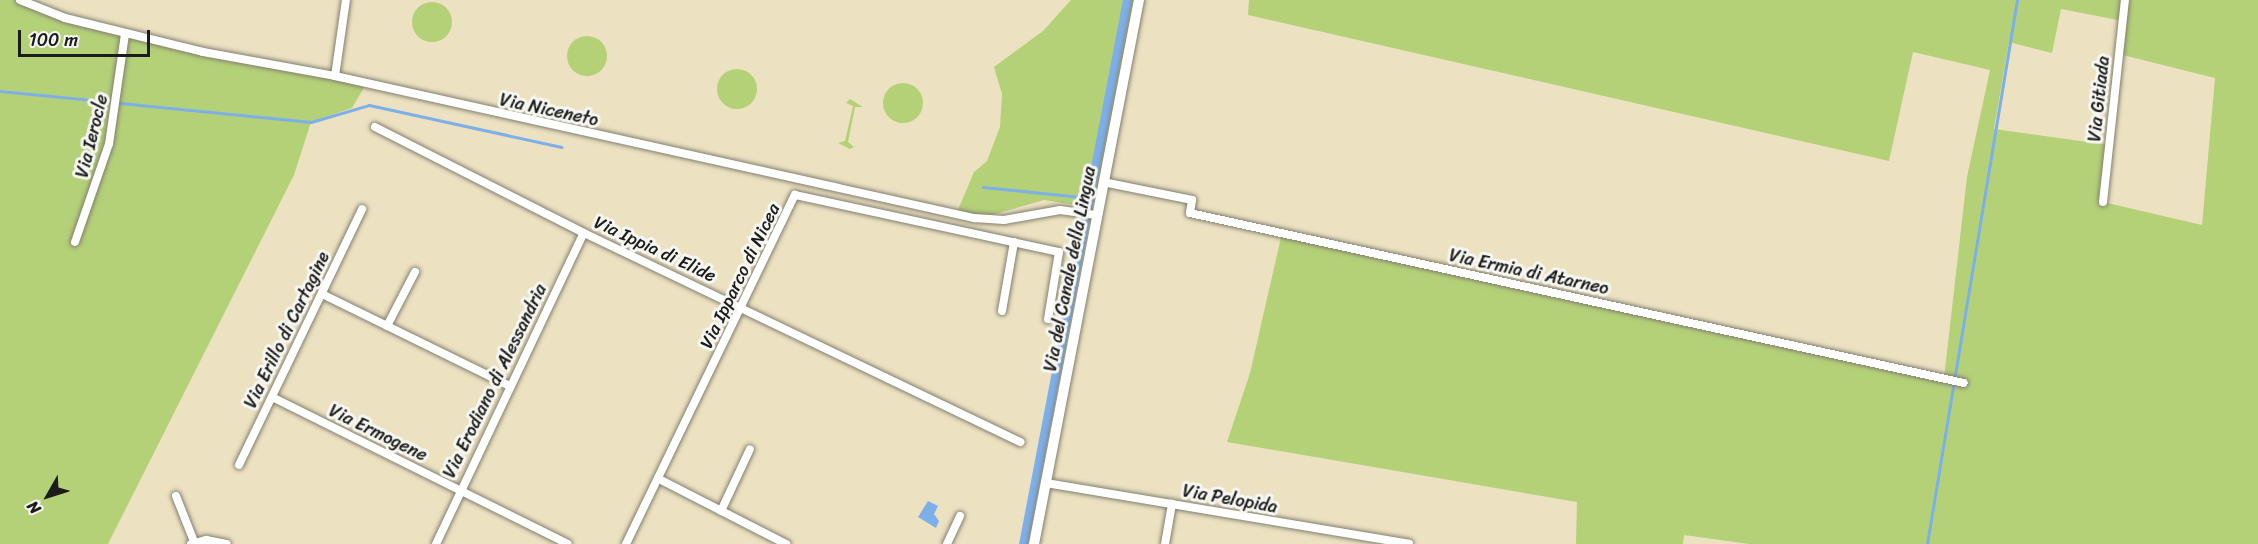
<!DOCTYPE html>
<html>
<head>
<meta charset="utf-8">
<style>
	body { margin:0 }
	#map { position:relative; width:2258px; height:544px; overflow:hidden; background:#ece2c2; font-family:Sriracha,sans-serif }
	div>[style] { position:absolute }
	.green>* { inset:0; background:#b4d178 }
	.round { border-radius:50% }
	.water>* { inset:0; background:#7dafe9 }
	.stream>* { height:3px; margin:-1.5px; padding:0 1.5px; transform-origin:1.5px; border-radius:1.5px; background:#7dafe9 }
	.canal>* { height:9px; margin:-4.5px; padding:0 4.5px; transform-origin:4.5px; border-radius:4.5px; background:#7dafe9 }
	.roads { filter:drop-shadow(0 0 2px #847f6f) drop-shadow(0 0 2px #847f6f) }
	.minor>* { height:8px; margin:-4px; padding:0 4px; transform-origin:4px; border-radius:4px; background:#fff }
	.tertiary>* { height:10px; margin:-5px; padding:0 5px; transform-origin:5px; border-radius:5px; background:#fff }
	span { translate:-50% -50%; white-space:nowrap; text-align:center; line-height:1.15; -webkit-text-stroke:6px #f6f6f2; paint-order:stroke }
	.street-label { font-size:18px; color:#1c1c1c }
	.north { position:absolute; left:18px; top:466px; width:60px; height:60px; -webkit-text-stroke:4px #f6f6f2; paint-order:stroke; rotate:231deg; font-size:16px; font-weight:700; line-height:24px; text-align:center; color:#1c1c1c }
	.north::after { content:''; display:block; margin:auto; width:21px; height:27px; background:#1c1c1c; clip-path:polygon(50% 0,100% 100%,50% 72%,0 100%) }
	.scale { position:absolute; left:18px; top:30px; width:132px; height:27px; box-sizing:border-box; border:3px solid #1c1c1c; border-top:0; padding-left:8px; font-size:18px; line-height:21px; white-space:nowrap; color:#1c1c1c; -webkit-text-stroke:4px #f6f6f2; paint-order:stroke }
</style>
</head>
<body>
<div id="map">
	<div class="green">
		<i style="clip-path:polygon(0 0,20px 0,65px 18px,366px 84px,352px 108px,311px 122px,294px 175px,108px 544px,0 544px)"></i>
		<i style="clip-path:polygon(1071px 0,1134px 0,1095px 202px,1089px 207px,1044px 200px,985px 217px,958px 210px,974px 172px,987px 161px,1000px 127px,1002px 94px,994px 67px,1043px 31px)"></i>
		<i style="clip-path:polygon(evenodd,1249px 0,2258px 0,2258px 544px,1749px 544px,1684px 535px,1683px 544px,1576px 544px,1577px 502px,1227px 442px,1250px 373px,1282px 233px,1944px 378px,1967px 177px,1990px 70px,1913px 52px,1889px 161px,1248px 15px,1249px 0,2061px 9px,2123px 21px,2119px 54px,2215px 78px,2202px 225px,2103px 202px,2109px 145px,1994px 129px,2009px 42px,2052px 53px,2061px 9px)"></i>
		<i class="round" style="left:412px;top:2px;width:40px;height:40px"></i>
		<i class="round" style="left:567px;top:36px;width:40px;height:40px"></i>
		<i class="round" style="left:717px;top:69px;width:40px;height:40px"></i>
		<i class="round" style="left:883px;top:83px;width:40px;height:40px"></i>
		<i style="clip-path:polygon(850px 99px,863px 107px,855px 107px,848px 142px,854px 147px,850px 149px,838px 143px,845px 141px,853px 106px,846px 103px)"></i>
	</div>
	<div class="water">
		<i style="clip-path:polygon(928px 501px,938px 506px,934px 514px,939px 521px,936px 528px,918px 517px)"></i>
	</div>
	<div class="stream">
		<i style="left:0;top:91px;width:114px;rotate:5.6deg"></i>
		<i style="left:120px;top:103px;width:192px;rotate:5.7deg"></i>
		<i style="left:311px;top:122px;width:60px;rotate:-16.3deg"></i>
		<i style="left:369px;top:105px;width:197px;rotate:12.3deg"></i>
		<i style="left:983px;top:187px;width:108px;rotate:5.9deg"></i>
		<i style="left:1927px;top:544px;width:551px;rotate:-80.61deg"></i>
	</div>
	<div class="canal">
		<i style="left:1023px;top:544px;width:554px;rotate:-79.18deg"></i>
	</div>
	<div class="roads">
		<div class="minor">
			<i style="left:20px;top:0;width:48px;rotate:21.8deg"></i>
			<i style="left:65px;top:18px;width:142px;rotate:13.8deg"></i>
			<i style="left:203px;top:52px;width:134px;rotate:10.3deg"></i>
			<i style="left:335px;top:76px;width:655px;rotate:12.53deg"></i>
			<i style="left:974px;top:218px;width:30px;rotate:4deg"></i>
			<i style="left:1004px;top:220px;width:57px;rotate:-10.1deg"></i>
			<i style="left:1060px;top:210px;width:37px;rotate:8deg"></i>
			<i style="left:335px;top:76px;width:77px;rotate:-81.8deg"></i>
			<i style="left:375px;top:127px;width:234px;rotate:26.9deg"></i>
			<i style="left:584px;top:233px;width:484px;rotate:25.6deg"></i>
			<i style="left:1103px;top:182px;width:91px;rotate:11.4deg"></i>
			<i style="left:1192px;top:200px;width:13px;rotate:99deg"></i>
			<i style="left:1190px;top:213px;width:792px;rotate:12.39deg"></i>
			<i style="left:2103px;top:202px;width:203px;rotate:-83.8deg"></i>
			<i style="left:75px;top:242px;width:104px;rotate:-70.9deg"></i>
			<i style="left:109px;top:144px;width:111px;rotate:-81.7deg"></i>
			<i style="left:322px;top:294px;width:207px;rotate:26.1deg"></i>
			<i style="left:1002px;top:311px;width:70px;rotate:-80.1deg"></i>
			<i style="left:387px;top:326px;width:61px;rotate:-62.6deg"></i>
			<i style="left:272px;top:397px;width:330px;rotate:26.4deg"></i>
			<i style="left:239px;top:465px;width:284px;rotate:-64.3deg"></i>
			<i style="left:659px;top:479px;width:143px;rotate:27.1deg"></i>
			<i style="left:1046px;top:483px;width:368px;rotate:9.5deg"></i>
			<i style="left:176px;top:496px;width:52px;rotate:68.4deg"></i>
			<i style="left:721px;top:511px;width:68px;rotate:-64.9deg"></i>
			<i style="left:191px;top:544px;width:16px;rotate:-15deg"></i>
			<i style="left:206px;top:540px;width:21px;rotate:11deg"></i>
			<i style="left:436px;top:544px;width:344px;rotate:-64.6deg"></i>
			<i style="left:626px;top:544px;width:388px;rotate:-64.2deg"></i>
			<i style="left:795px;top:195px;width:270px;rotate:12.2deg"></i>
			<i style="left:1059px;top:252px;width:68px;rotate:99.3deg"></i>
			<i style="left:947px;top:544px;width:31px;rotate:-65deg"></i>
			<i style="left:1165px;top:544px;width:41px;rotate:-80.1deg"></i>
		</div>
		<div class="tertiary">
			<i style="left:1034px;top:544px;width:554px;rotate:-79.08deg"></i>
		</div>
	</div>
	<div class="street-label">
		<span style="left:2099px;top:99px;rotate:-84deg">Via Gitiada</span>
		<span style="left:549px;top:110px;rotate:12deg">Via Niceneto</span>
		<span style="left:92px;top:136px;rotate:-76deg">Via Ierocle</span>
		<span style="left:655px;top:249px;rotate:25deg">Via Ippia di Elide</span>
		<span style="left:1070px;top:269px;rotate:-79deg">Via del Canale della Lingua</span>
		<span style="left:1529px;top:272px;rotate:12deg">Via Ermia di Atarneo</span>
		<span style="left:740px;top:276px;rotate:-64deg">Via Ipparco di Nicea</span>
		<span style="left:287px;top:330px;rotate:-64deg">Via Erillo di Cartagine</span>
		<span style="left:495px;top:381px;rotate:-64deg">Via Erodiano di Alessandria</span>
		<span style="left:378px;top:433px;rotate:26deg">Via Ermogene</span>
		<span style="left:1230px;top:499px;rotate:10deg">Via Pelopida</span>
	</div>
	<div class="north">N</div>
	<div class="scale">100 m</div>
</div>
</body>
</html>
